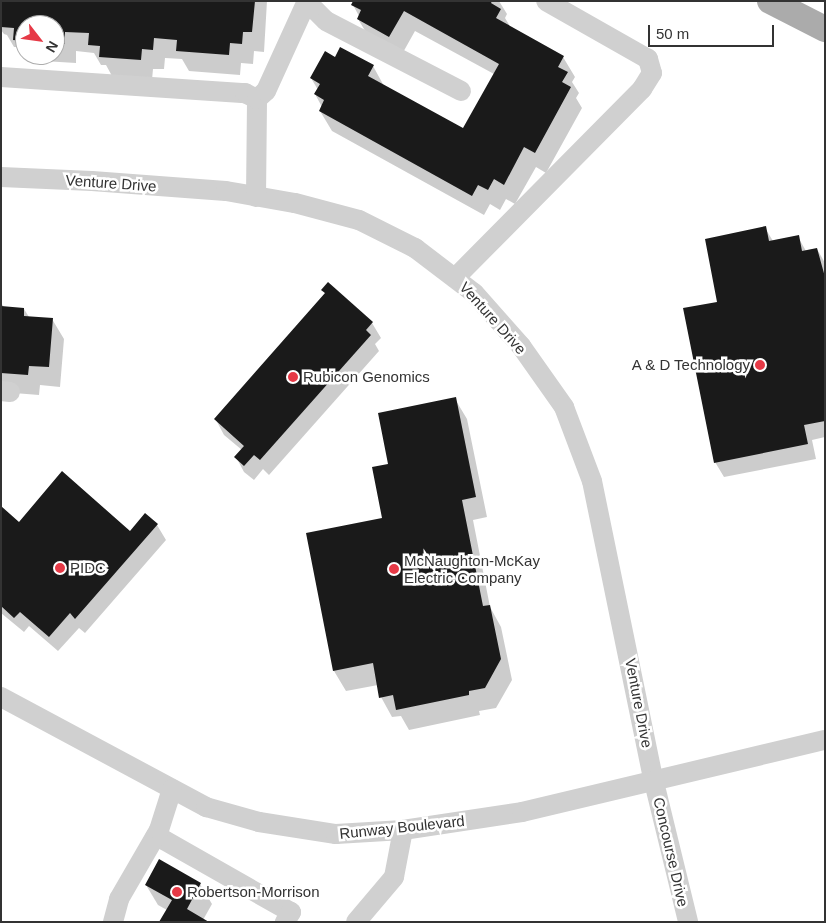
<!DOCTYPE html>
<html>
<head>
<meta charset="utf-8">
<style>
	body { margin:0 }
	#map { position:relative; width:826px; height:923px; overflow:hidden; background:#fff; font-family:Arial,sans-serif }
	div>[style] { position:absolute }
	.shadow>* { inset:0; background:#0003 }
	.building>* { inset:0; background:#1a1a1a }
	.minor>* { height:20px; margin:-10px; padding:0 10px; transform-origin:10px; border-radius:10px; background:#d0d0d0 }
	.major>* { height:26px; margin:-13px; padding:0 13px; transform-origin:13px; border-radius:13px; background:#ababab }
	.dots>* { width:14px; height:14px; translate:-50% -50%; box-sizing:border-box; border:2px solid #fff; border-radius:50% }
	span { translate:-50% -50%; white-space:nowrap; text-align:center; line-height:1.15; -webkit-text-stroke:5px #fff; paint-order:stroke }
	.street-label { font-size:15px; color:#333 }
	.poi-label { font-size:15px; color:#333 }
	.right { translate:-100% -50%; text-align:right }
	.left { translate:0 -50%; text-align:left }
	.frame { position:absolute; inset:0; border:2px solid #333; pointer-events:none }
	.north { position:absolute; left:15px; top:15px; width:50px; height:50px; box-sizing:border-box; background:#fff; border:1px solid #adadad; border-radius:50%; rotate:120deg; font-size:14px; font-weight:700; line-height:20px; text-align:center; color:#333 }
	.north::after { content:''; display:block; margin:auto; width:18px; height:22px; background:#e63946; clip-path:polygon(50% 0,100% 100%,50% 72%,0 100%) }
	.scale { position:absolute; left:648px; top:25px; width:126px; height:22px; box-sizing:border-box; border:2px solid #333; border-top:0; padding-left:6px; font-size:15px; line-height:18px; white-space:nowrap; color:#333; -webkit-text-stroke:4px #fff; paint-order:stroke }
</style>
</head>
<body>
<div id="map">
	<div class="shadow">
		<i style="clip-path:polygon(evenodd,1px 1px,267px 1px,264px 52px,254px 51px,253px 64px,241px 63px,240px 75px,189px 71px,182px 59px,165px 58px,164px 69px,153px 69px,152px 80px,112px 76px,106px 65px,101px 65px,94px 53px,76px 51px,76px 63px,26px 60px,19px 47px,14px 47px,7px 35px,4px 34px,1px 30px,1px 1px,25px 25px,55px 25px,55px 55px,25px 55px,25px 25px)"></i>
		<i style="clip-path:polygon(354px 1px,499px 1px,507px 14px,505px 18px,511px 28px,563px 57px,575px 77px,572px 82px,579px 93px,576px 98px,582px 108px,546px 173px,536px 167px,515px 204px,506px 199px,500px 210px,490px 204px,484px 215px,332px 131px,320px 111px,322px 107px,315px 94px,318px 90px,311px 78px,335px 59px,373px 66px,384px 86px,464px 130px,494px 74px,415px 31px,401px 56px,370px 39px,358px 19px,359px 16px,353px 5px)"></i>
		<i style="clip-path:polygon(765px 228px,773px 241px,798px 237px,806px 251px,817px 249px,825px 263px,825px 437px,812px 440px,816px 459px,724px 477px,715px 462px,719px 303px)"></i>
		<i style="clip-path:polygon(323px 290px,372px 323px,381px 338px,375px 344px,379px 351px,269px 475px,263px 469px,254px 480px,244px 472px,236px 457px,242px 450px,224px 435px,216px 420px,326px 295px)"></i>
		<i style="clip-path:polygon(1px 303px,4px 307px,24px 309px,29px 317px,52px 319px,64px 339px,60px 387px,40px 385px,39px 395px,1px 392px)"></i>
		<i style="clip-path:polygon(455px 399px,467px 419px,487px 517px,473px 520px,490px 607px,501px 627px,512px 680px,496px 708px,479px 711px,480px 715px,409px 730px,401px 716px,392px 717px,381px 697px,378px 685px,346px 691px,334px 671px,307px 534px,383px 519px,390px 465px)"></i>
		<i style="clip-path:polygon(1px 508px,19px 523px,130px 532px,157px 525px,166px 540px,85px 633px,79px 628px,58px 651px,29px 626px,24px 632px,1px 613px)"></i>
		<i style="clip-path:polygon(200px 884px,212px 904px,203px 920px,167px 910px,158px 905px,146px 885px)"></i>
	</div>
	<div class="building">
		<i style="clip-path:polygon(1px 1px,255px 1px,252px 32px,243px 32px,242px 44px,230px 43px,229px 55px,176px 51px,177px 40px,154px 38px,153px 50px,142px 49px,141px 60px,99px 57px,100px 46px,88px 45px,89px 33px,65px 32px,65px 44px,55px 43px,55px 25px,25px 25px,25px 41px,13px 40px,14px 28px,1px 27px)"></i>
		<i style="clip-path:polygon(353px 1px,492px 1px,491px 3px,501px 9px,496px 18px,564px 56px,558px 67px,568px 72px,562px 82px,571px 87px,535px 153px,524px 147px,504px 185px,494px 179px,488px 190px,478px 185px,472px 196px,319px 111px,324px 100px,314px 94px,320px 84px,310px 78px,325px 51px,335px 57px,340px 47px,374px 65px,368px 76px,463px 128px,499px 64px,404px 11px,389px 37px,357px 19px,361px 10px,351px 5px)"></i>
		<i style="clip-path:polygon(766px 226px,769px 241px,799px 235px,802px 251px,817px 248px,825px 277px,825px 421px,804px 425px,808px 444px,714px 463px,683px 308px,717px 302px,705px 239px)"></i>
		<i style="clip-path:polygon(328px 282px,373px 322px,366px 330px,371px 335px,260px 460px,254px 455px,244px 466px,234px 457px,244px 446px,214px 419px,325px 293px,321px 290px)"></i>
		<i style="clip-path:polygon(1px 306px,24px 308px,24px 316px,53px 318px,49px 367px,29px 366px,28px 375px,1px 373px)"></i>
		<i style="clip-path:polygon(456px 397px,476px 497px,462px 500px,483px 606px,490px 605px,501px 659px,485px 688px,469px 691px,469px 695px,396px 710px,393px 695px,379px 698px,373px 663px,333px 671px,306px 533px,382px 518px,372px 467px,388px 464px,378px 413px)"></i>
		<i style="clip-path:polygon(62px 471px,130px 531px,145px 513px,158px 524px,75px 619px,70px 613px,49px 637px,20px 612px,14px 618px,1px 606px,1px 506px,19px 522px)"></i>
		<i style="clip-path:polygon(159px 859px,201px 883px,187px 909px,209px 922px,159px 922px,172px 900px,145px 885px)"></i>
	</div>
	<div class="minor">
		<i style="left:306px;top:1px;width:28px;rotate:45deg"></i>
		<i style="left:326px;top:21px;width:152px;rotate:27.4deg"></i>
		<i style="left:1px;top:77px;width:245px;rotate:3.8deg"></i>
		<i style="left:245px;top:93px;width:13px;rotate:27deg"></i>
		<i style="left:1px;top:177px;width:91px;rotate:2.5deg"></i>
		<i style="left:92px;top:181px;width:134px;rotate:4.3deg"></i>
		<i style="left:226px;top:191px;width:70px;rotate:9.9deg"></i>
		<i style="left:295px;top:203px;width:66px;rotate:14.9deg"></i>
		<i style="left:359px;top:220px;width:63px;rotate:26.6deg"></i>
		<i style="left:415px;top:248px;width:74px;rotate:37.3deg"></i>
		<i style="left:474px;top:293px;width:71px;rotate:48.4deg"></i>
		<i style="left:521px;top:346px;width:75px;rotate:54.8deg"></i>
		<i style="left:564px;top:407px;width:79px;rotate:69.3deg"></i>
		<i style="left:592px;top:481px;width:307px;rotate:78.4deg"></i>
		<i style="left:654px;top:782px;width:144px;rotate:76.3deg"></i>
		<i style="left:256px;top:197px;width:98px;rotate:-89.4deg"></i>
		<i style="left:257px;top:99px;width:12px;rotate:-42deg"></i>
		<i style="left:266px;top:91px;width:99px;rotate:-65.5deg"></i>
		<i style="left:455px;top:278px;width:266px;rotate:-45.3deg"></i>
		<i style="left:642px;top:89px;width:19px;rotate:-58deg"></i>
		<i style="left:652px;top:73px;width:15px;rotate:-106deg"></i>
		<i style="left:648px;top:59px;width:117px;rotate:-150.4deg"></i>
		<i style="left:1px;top:391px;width:9px;rotate:6deg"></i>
		<i style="left:1px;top:697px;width:233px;rotate:28.2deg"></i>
		<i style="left:206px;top:807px;width:55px;rotate:15.8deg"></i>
		<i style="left:259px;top:822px;width:78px;rotate:8.9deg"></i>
		<i style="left:336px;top:834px;width:67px;rotate:-3.4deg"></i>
		<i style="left:403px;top:830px;width:120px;rotate:-8.6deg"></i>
		<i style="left:522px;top:812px;width:311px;rotate:-13.4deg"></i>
		<i style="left:155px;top:837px;width:9px;rotate:18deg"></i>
		<i style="left:164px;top:840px;width:146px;rotate:29.6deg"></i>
		<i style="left:291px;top:912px;width:12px;rotate:121deg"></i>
		<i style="left:113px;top:922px;width:24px;rotate:-75deg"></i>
		<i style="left:119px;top:899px;width:80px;rotate:-59.9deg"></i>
		<i style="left:159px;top:830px;width:43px;rotate:-72.4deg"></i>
		<i style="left:356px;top:922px;width:59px;rotate:-49.8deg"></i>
		<i style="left:394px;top:877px;width:48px;rotate:-79.2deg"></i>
	</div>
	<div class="major">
		<i style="left:770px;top:1px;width:62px;rotate:27deg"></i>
	</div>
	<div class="dots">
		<i style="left:760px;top:365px;background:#e63946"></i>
		<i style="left:293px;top:377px;background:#e63946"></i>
		<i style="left:60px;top:568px;background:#e63946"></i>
		<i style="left:394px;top:569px;background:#e63946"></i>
		<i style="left:177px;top:892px;background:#e63946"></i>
	</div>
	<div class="street-label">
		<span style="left:111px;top:183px;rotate:4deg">Venture Drive</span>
		<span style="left:493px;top:318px;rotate:48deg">Venture Drive</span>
		<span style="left:639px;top:703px;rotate:79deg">Venture Drive</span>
		<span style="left:402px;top:827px;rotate:-6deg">Runway Boulevard</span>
		<span style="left:671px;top:852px;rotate:77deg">Concourse Drive</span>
	</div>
	<div class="poi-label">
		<span class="right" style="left:750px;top:365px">A &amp; D Technology</span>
		<span class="left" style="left:303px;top:377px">Rubicon Genomics</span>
		<span class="left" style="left:404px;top:569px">McNaughton-McKay<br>Electric Company</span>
		<span class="left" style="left:70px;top:568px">PIDC</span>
		<span class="left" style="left:187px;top:892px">Robertson-Morrison</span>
	</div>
	<div class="frame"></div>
	<div class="north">N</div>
	<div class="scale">50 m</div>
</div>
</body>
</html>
